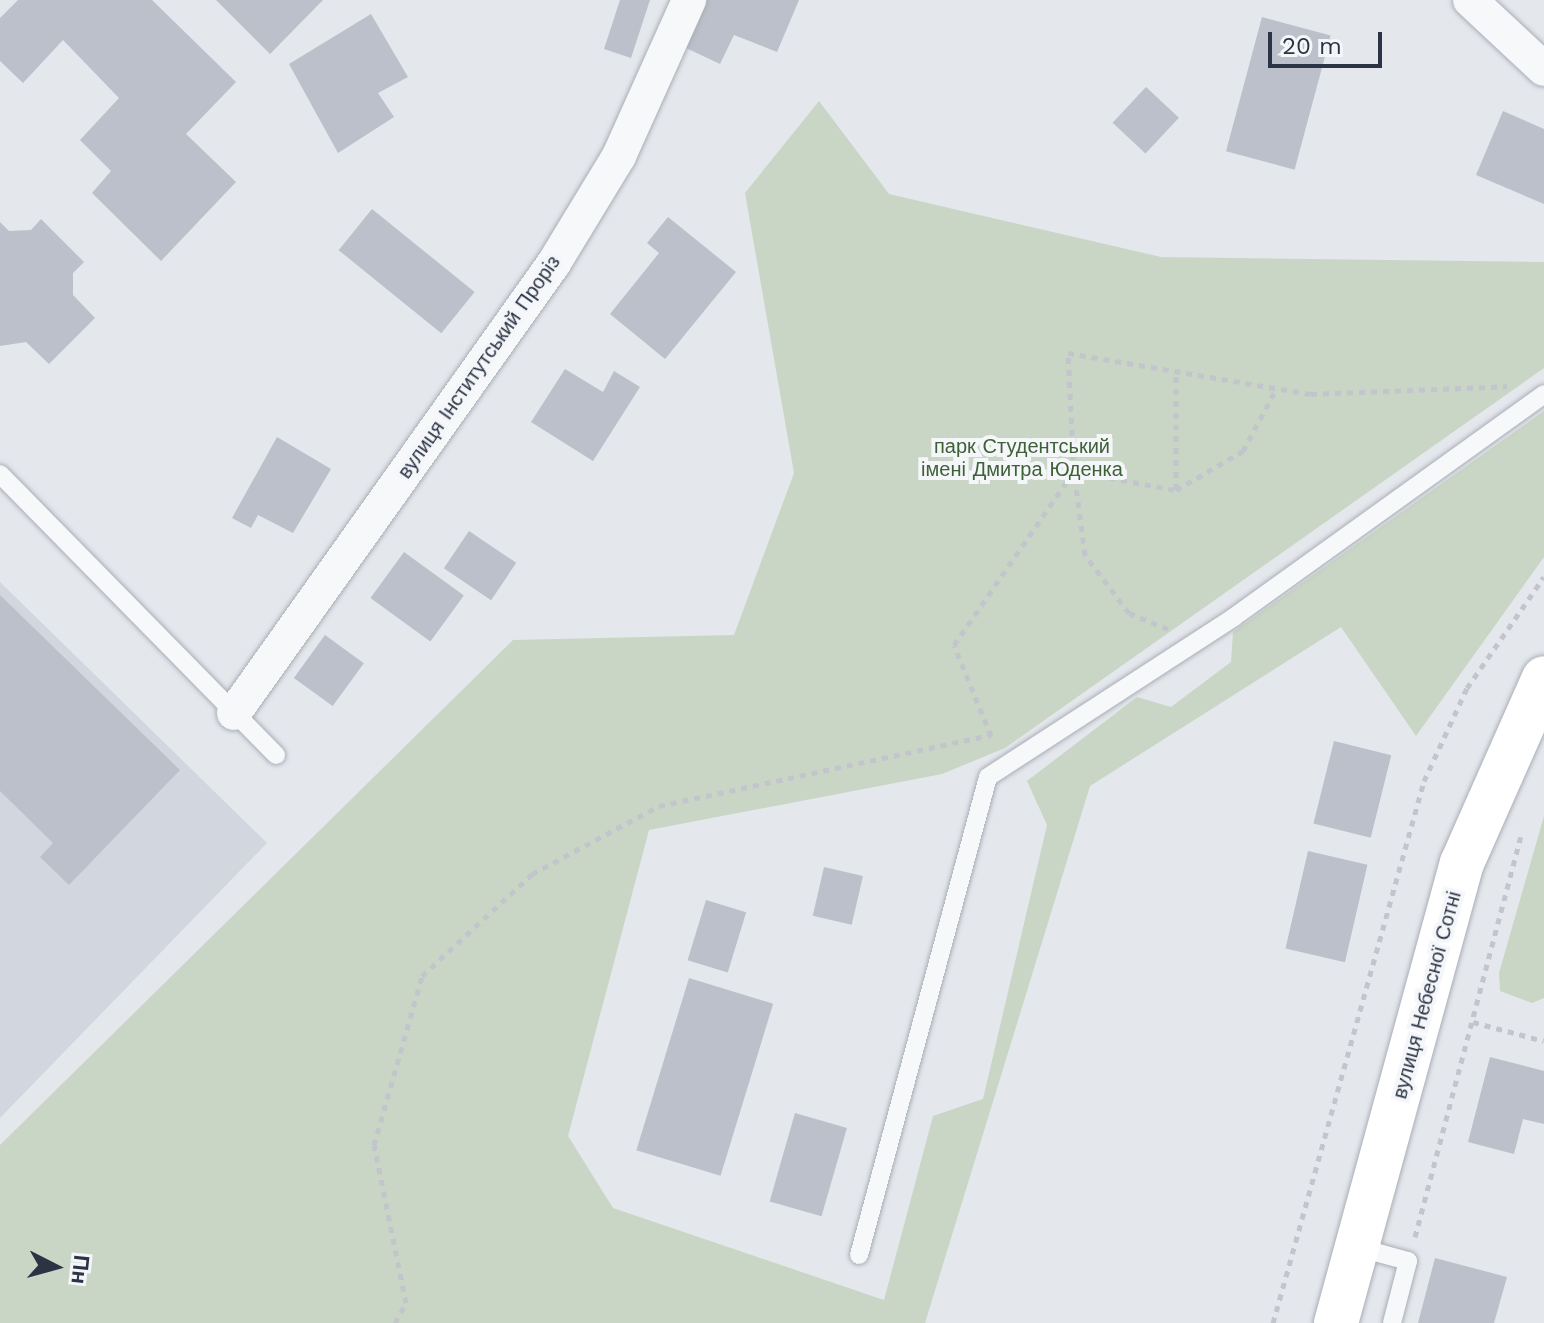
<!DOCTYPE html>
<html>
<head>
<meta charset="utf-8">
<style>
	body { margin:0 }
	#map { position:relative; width:1544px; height:1323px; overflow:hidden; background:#e4e7ec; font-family:"Work Sans",sans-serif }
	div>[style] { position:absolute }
	.built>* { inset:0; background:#d2d6de }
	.green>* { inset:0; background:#c9d6c5 }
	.building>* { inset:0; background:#bbc0ca; transform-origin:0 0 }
	.path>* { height:5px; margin-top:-2.5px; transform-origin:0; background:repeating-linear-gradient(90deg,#c2c5cb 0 6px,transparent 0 12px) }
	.roads { filter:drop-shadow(0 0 2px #a9aeb7) drop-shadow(0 0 2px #a9aeb7) }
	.lane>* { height:18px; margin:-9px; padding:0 9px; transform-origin:9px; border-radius:9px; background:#f7f8fa }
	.street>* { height:34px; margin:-17px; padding:0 17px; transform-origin:17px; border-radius:17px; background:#f7f8fa }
	.primary>* { height:44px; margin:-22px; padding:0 22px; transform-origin:22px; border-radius:22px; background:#fff }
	span { translate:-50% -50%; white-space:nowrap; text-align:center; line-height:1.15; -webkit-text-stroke:8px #f4f6f9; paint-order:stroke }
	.street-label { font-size:20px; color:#2b3445 }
	.park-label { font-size:20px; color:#3f6138 }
	.north { position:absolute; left:16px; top:1227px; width:80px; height:80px; -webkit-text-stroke:6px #f4f6f9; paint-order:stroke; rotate:96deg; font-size:22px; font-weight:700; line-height:32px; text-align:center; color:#2b3445 }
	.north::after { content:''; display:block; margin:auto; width:28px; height:36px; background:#2b3445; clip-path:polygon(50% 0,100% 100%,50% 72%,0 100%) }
	.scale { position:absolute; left:1268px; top:32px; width:114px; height:36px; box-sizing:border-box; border:4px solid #2b3445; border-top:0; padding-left:10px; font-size:24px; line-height:28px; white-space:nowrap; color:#2b3445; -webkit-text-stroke:6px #f4f6f9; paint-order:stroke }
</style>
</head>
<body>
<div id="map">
	<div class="built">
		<i style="clip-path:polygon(0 582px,267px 843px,0 1118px)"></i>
	</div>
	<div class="green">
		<i style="clip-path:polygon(819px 101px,889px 194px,1161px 257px,1544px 262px,1544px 368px,1005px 748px,942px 774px,649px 830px,568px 1136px,613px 1208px,884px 1300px,933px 1116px,983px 1099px,1047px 825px,1027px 781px,1137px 697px,1171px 707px,1231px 662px,1233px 632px,1544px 411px,1544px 557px,1416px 736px,1341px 627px,1090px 786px,925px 1323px,0 1323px,0 1145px,513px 640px,734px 635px,794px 473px,745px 193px)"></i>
		<i style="clip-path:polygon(1544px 816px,1544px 998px,1532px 1003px,1500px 991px,1499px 973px)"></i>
	</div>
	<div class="building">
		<i style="clip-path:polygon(18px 0,152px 0,236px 82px,186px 134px,236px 182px,161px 261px,92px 193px,111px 171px,80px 140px,119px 98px,63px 40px,23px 83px,0 61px,0 18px)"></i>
		<i style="clip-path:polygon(216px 0,323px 0,270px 54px)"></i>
		<i style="clip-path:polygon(620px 0,650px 0,631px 58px,604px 49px)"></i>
		<i style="clip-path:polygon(705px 0,799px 0,777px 52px,734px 35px,720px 64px,684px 47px)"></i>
		<i style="clip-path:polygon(371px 14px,408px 77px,378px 93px,394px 117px,338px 153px,289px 64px)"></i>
		<i style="left:1262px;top:17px;width:71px;height:139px;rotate:15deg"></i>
		<i style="left:1146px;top:87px;width:45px;height:49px;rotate:43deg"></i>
		<i style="clip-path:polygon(1503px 111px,1544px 129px,1544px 204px,1476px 175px)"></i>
		<i style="left:372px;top:209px;width:132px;height:53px;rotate:39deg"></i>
		<i style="clip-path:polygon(668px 217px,736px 272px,665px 359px,610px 314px,659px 253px,647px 243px)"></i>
		<i style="clip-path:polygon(41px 219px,84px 262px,73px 273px,73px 295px,95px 318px,49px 364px,26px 342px,0 346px,0 222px,9px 231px,31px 230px)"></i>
		<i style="clip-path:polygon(565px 369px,603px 392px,614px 371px,640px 387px,593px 461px,531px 422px)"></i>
		<i style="clip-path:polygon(277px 437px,331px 469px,293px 533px,258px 515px,251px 528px,232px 518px)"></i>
		<i style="left:469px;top:531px;width:57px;height:45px;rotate:34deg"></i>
		<i style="left:404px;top:552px;width:74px;height:57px;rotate:36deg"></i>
		<i style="clip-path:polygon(0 595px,180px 770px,69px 885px,40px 857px,53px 843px,0 791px)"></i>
		<i style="left:325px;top:635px;width:48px;height:53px;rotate:36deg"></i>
		<i style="left:1334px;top:741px;width:59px;height:85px;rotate:14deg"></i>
		<i style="left:1308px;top:851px;width:61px;height:100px;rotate:13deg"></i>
		<i style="left:824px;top:867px;width:40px;height:50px;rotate:13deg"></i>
		<i style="left:706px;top:900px;width:42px;height:63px;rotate:17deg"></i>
		<i style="left:689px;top:978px;width:88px;height:180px;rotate:17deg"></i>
		<i style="clip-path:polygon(1490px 1057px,1544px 1071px,1544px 1124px,1523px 1119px,1514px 1154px,1468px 1142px)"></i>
		<i style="left:795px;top:1113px;width:54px;height:92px;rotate:16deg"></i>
		<i style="clip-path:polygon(1435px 1258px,1507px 1277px,1494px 1323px,1418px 1323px)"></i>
	</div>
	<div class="path">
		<i style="left:1176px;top:376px;width:114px;rotate:90deg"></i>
		<i style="left:1176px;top:490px;width:78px;rotate:-30.2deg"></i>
		<i style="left:1243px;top:451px;width:68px;rotate:-61.9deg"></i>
		<i style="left:1168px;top:629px;width:42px;rotate:-157.7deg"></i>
		<i style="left:1129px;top:613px;width:73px;rotate:-127.2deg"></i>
		<i style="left:1085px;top:555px;width:85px;rotate:-97.5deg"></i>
		<i style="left:1074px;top:471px;width:104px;rotate:10.6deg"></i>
		<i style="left:991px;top:736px;width:98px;rotate:-112.1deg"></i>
		<i style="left:954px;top:645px;width:211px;rotate:-55.4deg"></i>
		<i style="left:1074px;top:471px;width:118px;rotate:-92.9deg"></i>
		<i style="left:1068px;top:353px;width:246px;rotate:9.6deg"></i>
		<i style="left:1311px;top:394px;width:196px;rotate:-2.3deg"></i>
		<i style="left:1473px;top:1022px;width:73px;rotate:15deg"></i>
		<i style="left:1415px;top:1237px;width:414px;rotate:-75.2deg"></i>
		<i style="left:395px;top:1323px;width:23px;rotate:-61deg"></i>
		<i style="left:406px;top:1303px;width:161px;rotate:-101.4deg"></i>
		<i style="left:374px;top:1145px;width:176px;rotate:-74.1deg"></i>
		<i style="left:422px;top:976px;width:150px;rotate:-42.8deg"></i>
		<i style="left:532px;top:874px;width:144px;rotate:-28.2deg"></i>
		<i style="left:659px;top:806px;width:340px;rotate:-12.1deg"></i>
		<i style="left:1273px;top:1323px;width:563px;rotate:-74.43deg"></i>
		<i style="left:1424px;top:781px;width:102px;rotate:-65.2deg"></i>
		<i style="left:1467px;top:688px;width:135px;rotate:-55.3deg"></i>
	</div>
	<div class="roads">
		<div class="lane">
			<i style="left:0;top:474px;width:394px;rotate:45.5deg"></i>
			<i style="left:1357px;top:1247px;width:53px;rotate:15.4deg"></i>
			<i style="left:1408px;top:1261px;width:64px;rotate:104.5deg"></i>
			<i style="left:859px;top:1255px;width:495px;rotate:-74.9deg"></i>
			<i style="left:988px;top:777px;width:293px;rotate:-33deg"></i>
			<i style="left:1234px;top:617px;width:382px;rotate:-35.7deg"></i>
		</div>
		<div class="street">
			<i style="left:1470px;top:0;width:101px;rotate:43deg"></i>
			<i style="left:234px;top:713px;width:552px;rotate:-54.58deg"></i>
			<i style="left:554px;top:263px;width:125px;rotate:-58.7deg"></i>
			<i style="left:619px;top:156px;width:171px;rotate:-65.8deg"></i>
		</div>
		<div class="primary">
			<i style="left:1336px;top:1323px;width:477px;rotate:-74.7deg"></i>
			<i style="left:1462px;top:863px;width:202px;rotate:-66.1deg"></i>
		</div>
	</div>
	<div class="street-label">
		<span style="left:479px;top:367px;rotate:-55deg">вулиця Інститутський Проріз</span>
		<span style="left:1427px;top:995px;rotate:-75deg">вулиця Небесної Сотні</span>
	</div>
	<div class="park-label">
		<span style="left:1022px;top:458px">парк Студентський<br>імені Дмитра Юденка</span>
	</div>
	<div class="north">Пн</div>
	<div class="scale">20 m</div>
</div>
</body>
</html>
